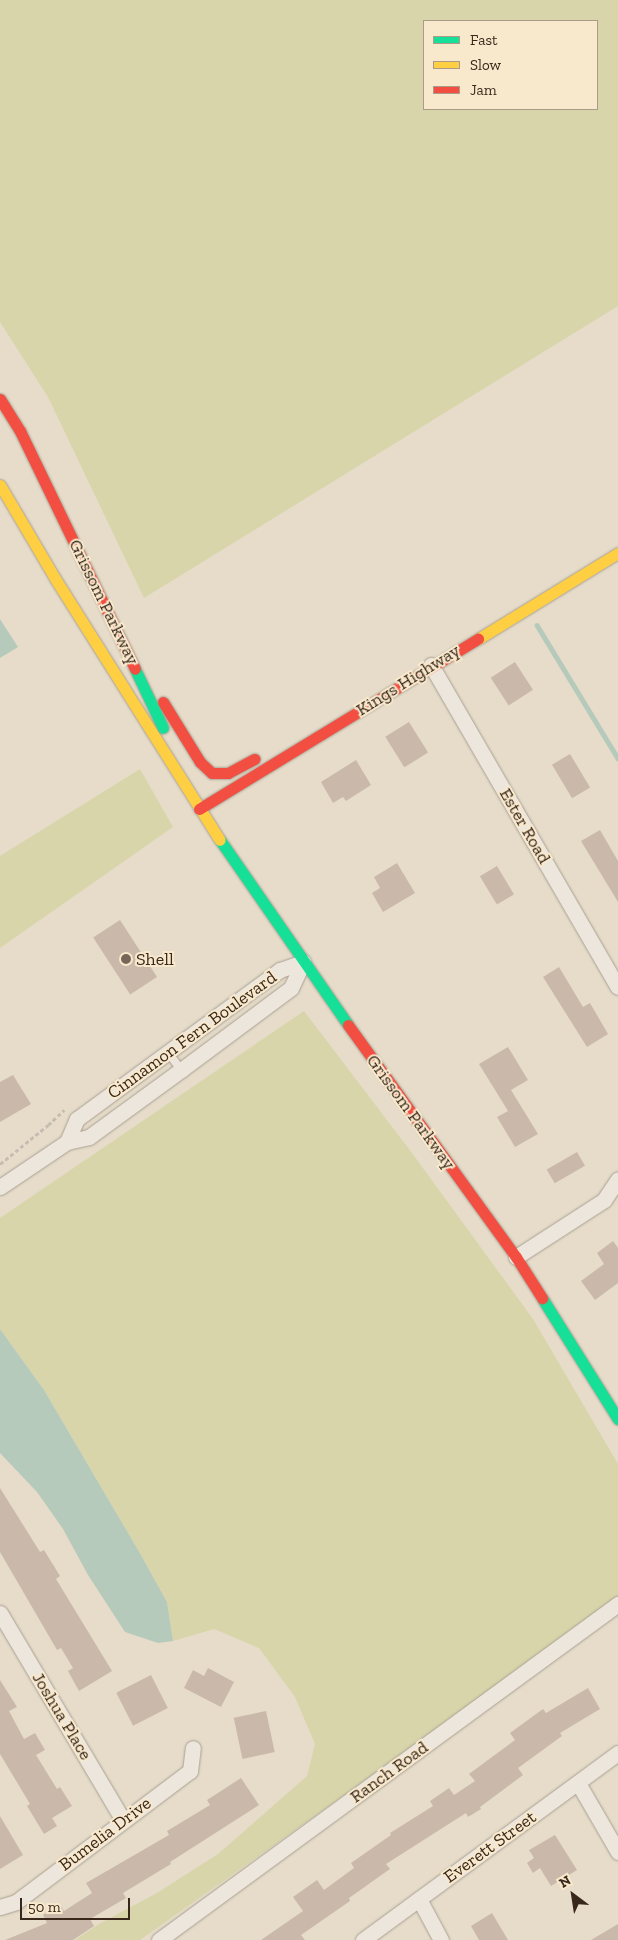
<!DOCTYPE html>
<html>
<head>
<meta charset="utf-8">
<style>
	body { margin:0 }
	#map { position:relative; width:618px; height:1940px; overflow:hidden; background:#e6dcc9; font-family:"Zilla Slab",serif }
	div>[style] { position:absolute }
	.green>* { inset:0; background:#d8d5aa }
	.water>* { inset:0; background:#b6cabc }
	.stream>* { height:4.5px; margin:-2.25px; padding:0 2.25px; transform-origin:2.25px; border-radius:2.25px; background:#b6cabc }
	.building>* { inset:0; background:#cab9aa; transform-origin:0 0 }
	.path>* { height:2.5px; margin-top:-1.25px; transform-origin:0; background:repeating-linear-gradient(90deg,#c5bdb3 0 4px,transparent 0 6.5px) }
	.roads { filter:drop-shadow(0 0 1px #aaa093) drop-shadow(0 0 1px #aaa093) }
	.lane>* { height:8px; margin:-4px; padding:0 4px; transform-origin:4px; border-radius:4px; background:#ede6dc }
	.street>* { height:15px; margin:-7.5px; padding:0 7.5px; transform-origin:7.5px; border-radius:7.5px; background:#ede6dc }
	.fast>* { height:11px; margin:-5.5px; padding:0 5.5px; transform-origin:5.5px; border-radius:5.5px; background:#16e098 }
	.slow>* { height:11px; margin:-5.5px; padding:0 5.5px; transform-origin:5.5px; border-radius:5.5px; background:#ffcf43 }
	.jam>* { height:11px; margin:-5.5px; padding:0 5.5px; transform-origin:5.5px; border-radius:5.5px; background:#f24e42 }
	.dots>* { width:14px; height:14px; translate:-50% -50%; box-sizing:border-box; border:2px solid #f8e9cd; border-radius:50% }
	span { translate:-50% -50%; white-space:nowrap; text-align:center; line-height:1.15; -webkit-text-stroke:4px #f8e9cd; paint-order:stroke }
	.street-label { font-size:18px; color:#39271b }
	.poi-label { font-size:18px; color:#39271b }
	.left { translate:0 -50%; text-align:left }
	.legend { position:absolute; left:423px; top:20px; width:175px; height:90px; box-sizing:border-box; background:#f8e9cd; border:1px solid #ac9b86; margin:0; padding:6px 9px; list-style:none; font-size:15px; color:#39271b }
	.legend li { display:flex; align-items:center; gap:10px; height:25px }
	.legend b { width:25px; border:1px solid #ac9b86 }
	.north { position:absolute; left:548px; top:1870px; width:50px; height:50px; -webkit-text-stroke:4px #f8e9cd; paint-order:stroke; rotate:329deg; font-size:14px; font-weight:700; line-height:20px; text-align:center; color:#39271b }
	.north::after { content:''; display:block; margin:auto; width:18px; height:22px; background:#39271b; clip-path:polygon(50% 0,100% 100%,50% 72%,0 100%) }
	.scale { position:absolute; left:20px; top:1898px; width:110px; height:22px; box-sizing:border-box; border:2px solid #39271b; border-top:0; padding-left:6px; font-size:15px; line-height:18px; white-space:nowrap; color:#39271b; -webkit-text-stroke:4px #f8e9cd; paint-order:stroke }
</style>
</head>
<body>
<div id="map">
	<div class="green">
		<i style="clip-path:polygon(evenodd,0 0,618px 0,618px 306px,144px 598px,48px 397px,0 322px,0 0,597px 21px,597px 109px,424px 109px,424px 21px,597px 21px)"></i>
		<i style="clip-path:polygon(140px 769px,173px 827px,0 948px,0 856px)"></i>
		<i style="clip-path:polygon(304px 1011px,412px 1153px,533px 1319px,618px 1464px,618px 1601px,140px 1940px,75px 1940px,99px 1924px,157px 1893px,218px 1854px,307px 1776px,315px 1744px,295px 1697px,259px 1648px,214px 1629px,173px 1641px,167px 1602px,141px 1555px,44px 1390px,0 1329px,0 1218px)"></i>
	</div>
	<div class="water">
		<i style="clip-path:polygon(0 619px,18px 647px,0 658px)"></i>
		<i style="clip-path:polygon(0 1329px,44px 1390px,141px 1555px,167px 1602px,173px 1641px,158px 1643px,125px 1632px,88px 1575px,63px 1529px,37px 1492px,0 1453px)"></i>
	</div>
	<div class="stream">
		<i style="left:537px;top:625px;width:156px;rotate:58.7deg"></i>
	</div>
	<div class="building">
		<i style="left:515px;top:662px;width:33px;height:29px;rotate:57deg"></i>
		<i style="left:409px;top:722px;width:36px;height:28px;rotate:58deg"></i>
		<i style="left:570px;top:754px;width:39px;height:21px;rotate:59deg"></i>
		<i style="clip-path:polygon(356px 760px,371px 785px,346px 801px,343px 797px,333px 803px,321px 782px)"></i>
		<i style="clip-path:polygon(600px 830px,618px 861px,618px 902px,581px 841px)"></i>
		<i style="clip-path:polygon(397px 863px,415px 893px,383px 912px,372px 893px,380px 888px,374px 877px)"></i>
		<i style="left:497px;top:866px;width:33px;height:20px;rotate:59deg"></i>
		<i style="left:120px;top:920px;width:68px;height:32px;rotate:57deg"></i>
		<i style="clip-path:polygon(559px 967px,583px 1007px,590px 1003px,608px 1034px,587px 1047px,543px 977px)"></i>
		<i style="clip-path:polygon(508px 1047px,528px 1080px,511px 1090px,538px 1134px,515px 1147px,497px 1117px,508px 1111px,479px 1064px)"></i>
		<i style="clip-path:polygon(13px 1075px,31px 1104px,0 1122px,0 1082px)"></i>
		<i style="left:577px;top:1152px;width:16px;height:35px;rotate:60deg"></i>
		<i style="clip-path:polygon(613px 1241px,618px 1248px,618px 1283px,595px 1300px,581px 1281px,604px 1264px,597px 1253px)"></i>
		<i style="clip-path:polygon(0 1488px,40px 1552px,44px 1550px,60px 1576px,56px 1579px,112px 1671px,79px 1691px,68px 1671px,73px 1668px,61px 1648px,57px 1650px,0 1552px)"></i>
		<i style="clip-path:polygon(208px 1668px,234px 1682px,221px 1707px,184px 1688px,193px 1670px,204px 1676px)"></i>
		<i style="left:151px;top:1675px;width:37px;height:39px;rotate:63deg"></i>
		<i style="clip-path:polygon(0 1680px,17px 1707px,9px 1711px,24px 1739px,35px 1733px,45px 1750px,36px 1755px,57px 1789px,60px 1787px,72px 1806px,52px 1818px,57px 1826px,44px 1834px,27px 1806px,30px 1804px,0 1754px)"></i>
		<i style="clip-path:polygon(588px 1688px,600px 1709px,560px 1733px,562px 1736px,518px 1768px,523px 1775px,480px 1807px,481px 1809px,468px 1817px,466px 1813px,386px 1864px,390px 1869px,349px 1898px,350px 1901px,301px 1935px,305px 1940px,261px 1940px,303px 1911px,293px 1897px,317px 1880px,324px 1890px,354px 1868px,351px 1863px,391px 1835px,390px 1833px,433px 1806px,430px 1801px,449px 1788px,454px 1795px,475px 1781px,469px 1774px,515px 1740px,510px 1733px,543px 1709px,546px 1713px)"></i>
		<i style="left:266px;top:1711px;width:42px;height:33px;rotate:78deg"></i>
		<i style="clip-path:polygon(241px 1778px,259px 1805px,170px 1862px,171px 1864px,123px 1893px,126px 1898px,90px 1919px,94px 1926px,73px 1940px,5px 1940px,47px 1923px,43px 1915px,60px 1904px,64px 1911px,92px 1893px,86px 1883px,169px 1835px,167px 1831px,210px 1805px,207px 1800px)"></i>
		<i style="clip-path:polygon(0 1816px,23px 1855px,0 1869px)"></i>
		<i style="clip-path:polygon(555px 1835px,577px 1870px,551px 1886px,540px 1868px,533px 1873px,527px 1863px,534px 1858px,529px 1850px)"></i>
		<i style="clip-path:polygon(492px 1913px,508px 1940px,479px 1940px,471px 1926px)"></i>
		<i style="clip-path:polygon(618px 1924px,618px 1940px,591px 1940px)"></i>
	</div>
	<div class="path">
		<i style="left:0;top:1164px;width:62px;rotate:-39.1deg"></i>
		<i style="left:48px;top:1125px;width:22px;rotate:-43deg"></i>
	</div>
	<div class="roads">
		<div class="lane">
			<i style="left:168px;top:1052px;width:22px;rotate:54deg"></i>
		</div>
		<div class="street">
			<i style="left:431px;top:665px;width:372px;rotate:59.9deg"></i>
			<i style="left:67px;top:1142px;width:25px;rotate:-67deg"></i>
			<i style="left:77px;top:1119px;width:252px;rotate:-36.3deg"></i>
			<i style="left:280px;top:970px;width:24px;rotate:-19deg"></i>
			<i style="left:0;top:1187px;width:81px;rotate:-33.9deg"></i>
			<i style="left:67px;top:1142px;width:23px;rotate:-13deg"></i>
			<i style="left:89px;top:1137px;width:114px;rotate:-36.1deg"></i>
			<i style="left:181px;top:1070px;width:137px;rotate:-36.7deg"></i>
			<i style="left:291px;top:988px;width:29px;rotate:-65deg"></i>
			<i style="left:516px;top:1257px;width:105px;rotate:-32.9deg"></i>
			<i style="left:604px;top:1200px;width:25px;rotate:-56deg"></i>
			<i style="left:0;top:1613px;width:241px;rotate:59.3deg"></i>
			<i style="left:578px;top:1783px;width:80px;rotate:59.9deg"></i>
			<i style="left:419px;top:1899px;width:47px;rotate:61.8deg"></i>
			<i style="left:0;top:1907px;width:17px;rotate:-17deg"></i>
			<i style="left:16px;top:1902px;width:218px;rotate:-37deg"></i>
			<i style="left:190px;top:1771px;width:23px;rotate:-83deg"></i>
			<i style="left:159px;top:1940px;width:569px;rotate:-36.21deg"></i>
			<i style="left:363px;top:1940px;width:316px;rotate:-36.3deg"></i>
		</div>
		<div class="fast">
			<i style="left:135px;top:669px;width:65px;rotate:64.6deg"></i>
			<i style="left:220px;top:840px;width:225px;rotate:55.3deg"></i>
			<i style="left:542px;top:1298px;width:143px;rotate:57.9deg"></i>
		</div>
		<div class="slow">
			<i style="left:0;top:485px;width:110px;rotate:59.5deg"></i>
			<i style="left:56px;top:580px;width:307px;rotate:57.8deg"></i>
			<i style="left:478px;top:639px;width:164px;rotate:-31.6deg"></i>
		</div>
		<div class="jam">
			<i style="left:0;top:399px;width:38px;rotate:58deg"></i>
			<i style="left:20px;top:431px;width:264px;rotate:64.2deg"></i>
			<i style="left:163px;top:702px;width:70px;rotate:58.3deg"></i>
			<i style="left:200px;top:762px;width:16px;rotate:43deg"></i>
			<i style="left:212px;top:773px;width:16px"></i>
			<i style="left:228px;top:773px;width:30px;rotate:-28deg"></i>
			<i style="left:199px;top:809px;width:327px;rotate:-31.4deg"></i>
			<i style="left:348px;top:1025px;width:286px;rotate:54.1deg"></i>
			<i style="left:516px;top:1257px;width:49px;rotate:57.6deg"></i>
		</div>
	</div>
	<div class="dots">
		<i style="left:126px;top:959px;background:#766658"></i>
	</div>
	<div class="street-label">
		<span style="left:104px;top:602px;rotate:64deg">Grissom Parkway</span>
		<span style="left:408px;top:680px;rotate:-32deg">Kings Highway</span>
		<span style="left:525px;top:826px;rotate:60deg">Ester Road</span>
		<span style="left:192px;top:1035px;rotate:-36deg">Cinnamon Fern Boulevard</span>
		<span style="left:411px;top:1112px;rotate:54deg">Grissom Parkway</span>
		<span style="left:62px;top:1716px;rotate:59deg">Joshua Place</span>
		<span style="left:389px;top:1772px;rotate:-36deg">Ranch Road</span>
		<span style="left:105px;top:1834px;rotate:-37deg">Bumelia Drive</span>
		<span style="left:490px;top:1847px;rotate:-36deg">Everett Street</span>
	</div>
	<div class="poi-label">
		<span class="left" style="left:136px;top:959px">Shell</span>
	</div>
	<ul class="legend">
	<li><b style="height:6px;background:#16e098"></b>Fast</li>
	<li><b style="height:6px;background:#ffcf43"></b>Slow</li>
	<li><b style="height:6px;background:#f24e42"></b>Jam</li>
	</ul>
	<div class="north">N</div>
	<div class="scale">50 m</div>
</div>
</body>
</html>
